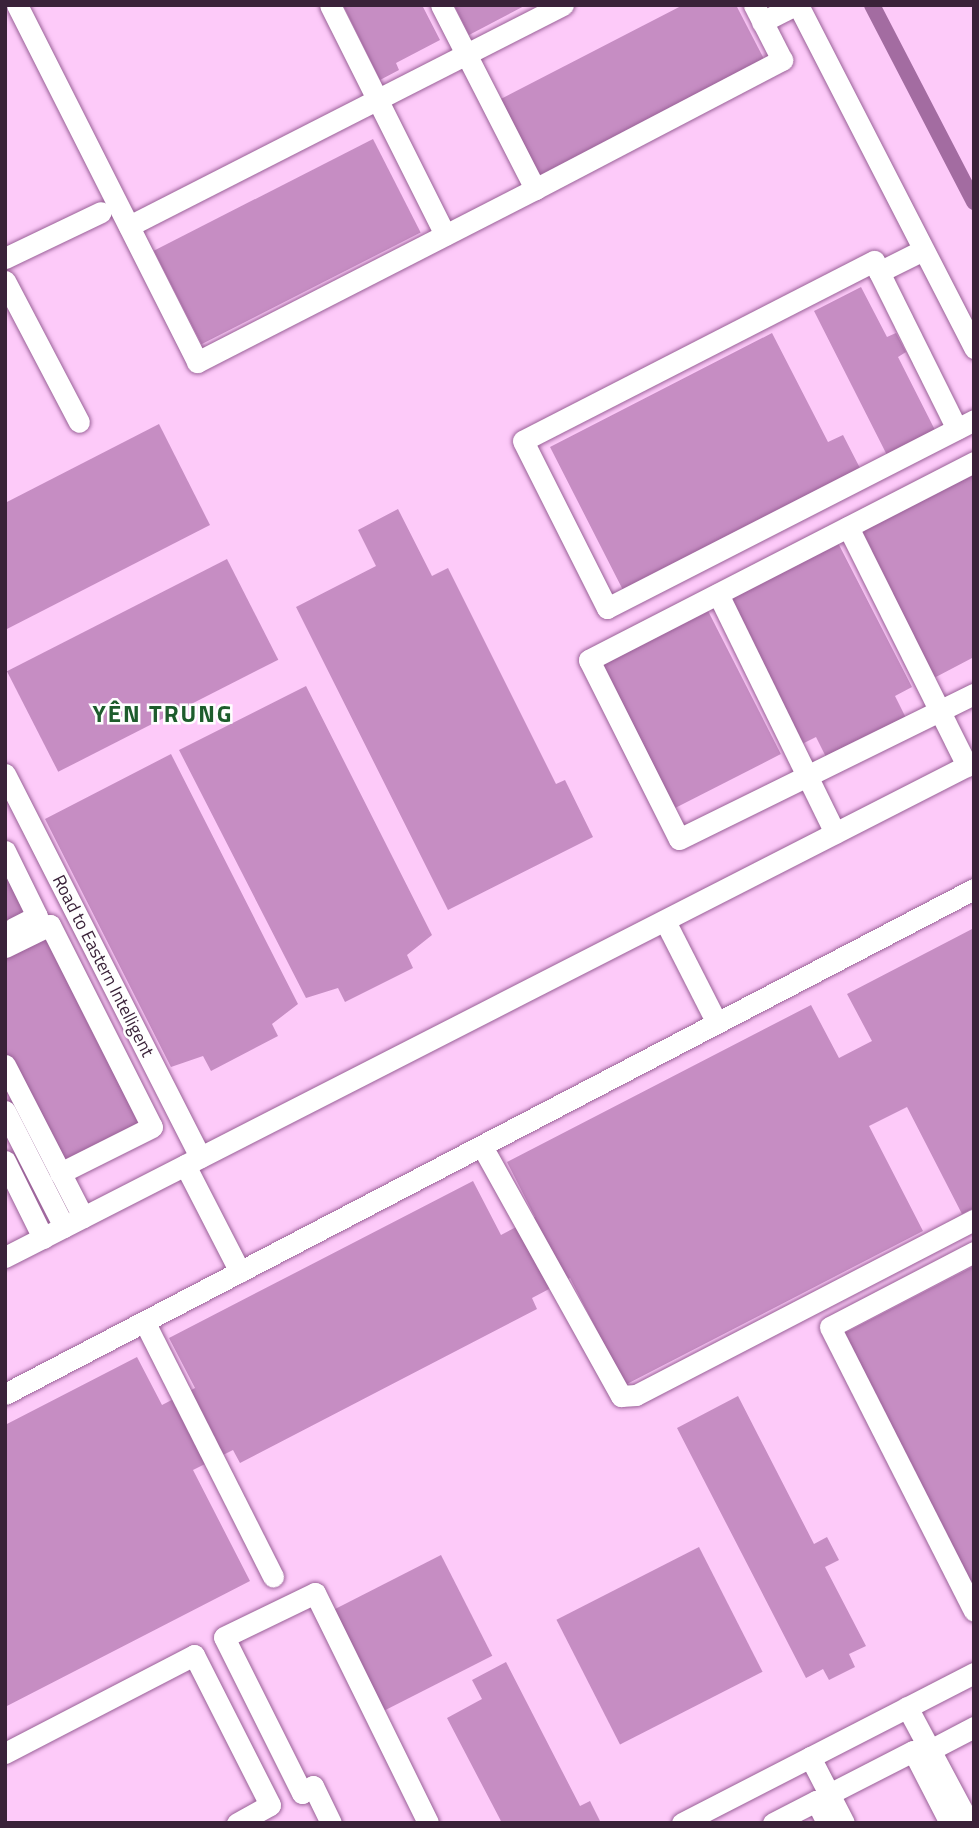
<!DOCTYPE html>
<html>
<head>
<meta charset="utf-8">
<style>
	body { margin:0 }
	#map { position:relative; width:979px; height:1828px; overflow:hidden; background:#fdcaf9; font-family:"Titillium Web",sans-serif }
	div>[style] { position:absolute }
	.canal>* { height:16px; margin:-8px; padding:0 8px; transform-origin:8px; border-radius:8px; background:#a36ca1 }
	.building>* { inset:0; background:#c68dc3; transform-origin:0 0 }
	.roads { filter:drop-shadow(0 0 2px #996197) drop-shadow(0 0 2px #996197) }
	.minor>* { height:21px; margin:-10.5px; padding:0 10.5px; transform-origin:10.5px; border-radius:10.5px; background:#fff }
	span { translate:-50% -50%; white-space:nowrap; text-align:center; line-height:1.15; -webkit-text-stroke:5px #fefefe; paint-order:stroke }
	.street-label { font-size:18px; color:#3a2239 }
	.district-label { font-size:24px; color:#1d5c2c; font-weight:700; letter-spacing:2px }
	.frame { position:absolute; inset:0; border:7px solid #3a2239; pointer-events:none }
</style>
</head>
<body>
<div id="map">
	<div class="canal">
		<i style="left:872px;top:5px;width:222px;rotate:62.6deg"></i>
	</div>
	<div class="building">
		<i style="clip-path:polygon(343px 5px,422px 5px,440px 40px,396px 63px,399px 70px,380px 80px)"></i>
		<i style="clip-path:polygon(454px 5px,526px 5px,469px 35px)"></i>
		<i style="clip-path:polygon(683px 5px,736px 5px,765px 61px,537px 178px,497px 101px)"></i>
		<i style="left:373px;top:139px;width:105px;height:246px;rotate:63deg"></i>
		<i style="clip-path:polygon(861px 287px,887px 337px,896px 333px,906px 352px,898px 357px,938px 436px,890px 461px,814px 311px)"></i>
		<i style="clip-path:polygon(772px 333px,828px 442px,843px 435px,862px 472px,625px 594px,550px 447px)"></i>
		<i style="clip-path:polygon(159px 424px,210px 525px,5px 630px,5px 503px)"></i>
		<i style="clip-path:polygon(972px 473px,974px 657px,934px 678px,859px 531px)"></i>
		<i style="clip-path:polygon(398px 509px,432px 576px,448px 568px,556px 784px,565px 780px,593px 837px,448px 910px,296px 607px,376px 566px,358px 530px)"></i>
		<i style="clip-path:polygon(837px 541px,912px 687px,895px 696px,906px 718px,827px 759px,816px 737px,800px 745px,725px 599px)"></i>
		<i style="left:227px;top:559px;width:113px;height:247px;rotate:63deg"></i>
		<i style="left:706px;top:607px;width:165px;height:127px;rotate:63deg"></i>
		<i style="clip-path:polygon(306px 686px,432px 935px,407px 955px,413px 968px,345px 1002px,338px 988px,306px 998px,179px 750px)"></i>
		<i style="clip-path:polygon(171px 754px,298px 1004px,272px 1024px,278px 1036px,211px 1071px,203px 1056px,171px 1067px,45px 819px)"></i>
		<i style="clip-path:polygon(5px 855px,36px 915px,5px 931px)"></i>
		<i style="clip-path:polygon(974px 928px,974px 1208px,962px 1214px,907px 1107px,869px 1126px,923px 1231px,625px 1385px,570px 1278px,532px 1298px,537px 1309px,240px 1463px,233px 1450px,193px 1470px,250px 1581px,5px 1707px,5px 1425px,137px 1357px,162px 1405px,195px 1388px,169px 1338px,473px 1181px,501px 1235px,535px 1217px,507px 1162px,811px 1005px,839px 1058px,872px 1041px,847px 994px)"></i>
		<i style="clip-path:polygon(45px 930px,143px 1124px,60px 1167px,5px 1059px,5px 950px)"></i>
		<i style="clip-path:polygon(974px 1266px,974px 1595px,839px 1336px)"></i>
		<i style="clip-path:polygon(738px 1396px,814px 1544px,827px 1537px,839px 1560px,825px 1567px,866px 1646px,849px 1654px,855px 1667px,829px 1680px,823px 1669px,806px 1678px,677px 1428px)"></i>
		<i style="left:699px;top:1547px;width:140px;height:160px;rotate:63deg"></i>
		<i style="left:441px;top:1555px;width:113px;height:121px;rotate:63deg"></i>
		<i style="clip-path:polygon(506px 1662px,580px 1806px,590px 1801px,601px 1823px,502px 1823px,447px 1718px,482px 1699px,472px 1680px)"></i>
	</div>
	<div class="roads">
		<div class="minor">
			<i style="left:17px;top:5px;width:400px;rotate:63.2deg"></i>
			<i style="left:197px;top:362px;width:380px;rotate:-27.1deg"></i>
			<i style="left:330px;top:5px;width:257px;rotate:63.4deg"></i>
			<i style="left:441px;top:5px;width:207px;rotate:62.9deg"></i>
			<i style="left:535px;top:189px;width:279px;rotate:-27.6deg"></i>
			<i style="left:782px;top:60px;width:62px;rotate:-117deg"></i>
			<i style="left:798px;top:5px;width:386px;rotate:62.8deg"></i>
			<i style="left:762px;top:22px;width:37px;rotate:-27deg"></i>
			<i style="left:129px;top:226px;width:487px;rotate:-27deg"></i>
			<i style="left:923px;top:250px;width:49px;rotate:153.4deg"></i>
			<i style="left:879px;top:272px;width:12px;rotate:-114deg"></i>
			<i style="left:874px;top:261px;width:394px;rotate:152.9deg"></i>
			<i style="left:523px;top:441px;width:187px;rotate:63.3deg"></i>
			<i style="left:607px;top:608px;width:412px;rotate:-27.1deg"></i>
			<i style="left:5px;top:258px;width:106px;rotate:-25.6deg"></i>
			<i style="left:879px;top:272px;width:175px;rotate:63.6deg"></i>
			<i style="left:5px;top:281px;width:159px;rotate:62.3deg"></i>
			<i style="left:974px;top:462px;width:433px;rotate:152.8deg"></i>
			<i style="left:589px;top:660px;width:200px;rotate:63.3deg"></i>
			<i style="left:679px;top:839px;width:329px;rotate:-26.2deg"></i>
			<i style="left:848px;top:527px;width:267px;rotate:63.5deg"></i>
			<i style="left:718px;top:594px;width:266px;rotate:63.9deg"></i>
			<i style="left:5px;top:774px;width:430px;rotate:63deg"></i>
			<i style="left:5px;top:851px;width:72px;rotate:63.8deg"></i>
			<i style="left:37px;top:916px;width:27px;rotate:153deg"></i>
			<i style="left:665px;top:921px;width:114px;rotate:63deg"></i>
			<i style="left:5px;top:947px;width:50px;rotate:-26.1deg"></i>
			<i style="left:50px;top:925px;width:226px;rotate:63.2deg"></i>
			<i style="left:152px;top:1127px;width:103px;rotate:153.4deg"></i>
			<i style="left:5px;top:1065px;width:171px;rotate:62.8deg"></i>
			<i style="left:5px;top:1111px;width:130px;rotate:63deg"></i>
			<i style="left:483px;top:1148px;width:284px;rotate:60.9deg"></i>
			<i style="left:621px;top:1396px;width:15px;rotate:-4deg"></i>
			<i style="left:636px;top:1395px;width:381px;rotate:-27.4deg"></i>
			<i style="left:5px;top:1161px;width:86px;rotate:63.7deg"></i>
			<i style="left:185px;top:1165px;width:120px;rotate:62.8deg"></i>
			<i style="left:974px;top:1252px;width:162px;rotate:152.5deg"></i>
			<i style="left:830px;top:1327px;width:318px;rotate:63.1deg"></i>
			<i style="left:5px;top:1257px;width:1088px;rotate:-27.06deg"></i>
			<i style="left:145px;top:1323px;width:284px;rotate:63.2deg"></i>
			<i style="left:5px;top:1394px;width:1093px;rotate:-27.53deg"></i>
			<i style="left:907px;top:1707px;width:49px;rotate:61.9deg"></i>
			<i style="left:5px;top:1753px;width:213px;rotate:-27.4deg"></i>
			<i style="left:194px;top:1655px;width:168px;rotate:63.1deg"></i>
			<i style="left:270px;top:1805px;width:38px;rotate:151deg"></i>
			<i style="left:810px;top:1757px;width:74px;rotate:62.7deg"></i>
			<i style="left:829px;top:1794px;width:94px;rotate:-27.1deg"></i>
			<i style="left:913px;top:1751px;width:81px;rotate:62.8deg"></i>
			<i style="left:331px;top:1823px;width:41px;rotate:-115.9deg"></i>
			<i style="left:313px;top:1786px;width:13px;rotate:148deg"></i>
			<i style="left:302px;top:1793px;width:174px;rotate:-116.6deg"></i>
			<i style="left:224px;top:1637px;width:101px;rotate:-25.8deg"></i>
			<i style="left:315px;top:1593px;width:256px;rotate:63.8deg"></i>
			<i style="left:682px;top:1823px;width:328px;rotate:-27.2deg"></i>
			<i style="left:773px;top:1823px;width:48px;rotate:-27.1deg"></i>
			<i style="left:816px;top:1801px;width:25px;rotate:63deg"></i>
			<i style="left:969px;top:1823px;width:83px;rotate:-118.1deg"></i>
			<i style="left:930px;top:1750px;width:50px;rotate:-27.6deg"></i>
		</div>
	</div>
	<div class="street-label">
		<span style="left:103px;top:966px;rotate:63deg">Road to Eastern Intelligent</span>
	</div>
	<div class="district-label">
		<span style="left:163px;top:714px">YÊN TRUNG</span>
	</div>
	<div class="frame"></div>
</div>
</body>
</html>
